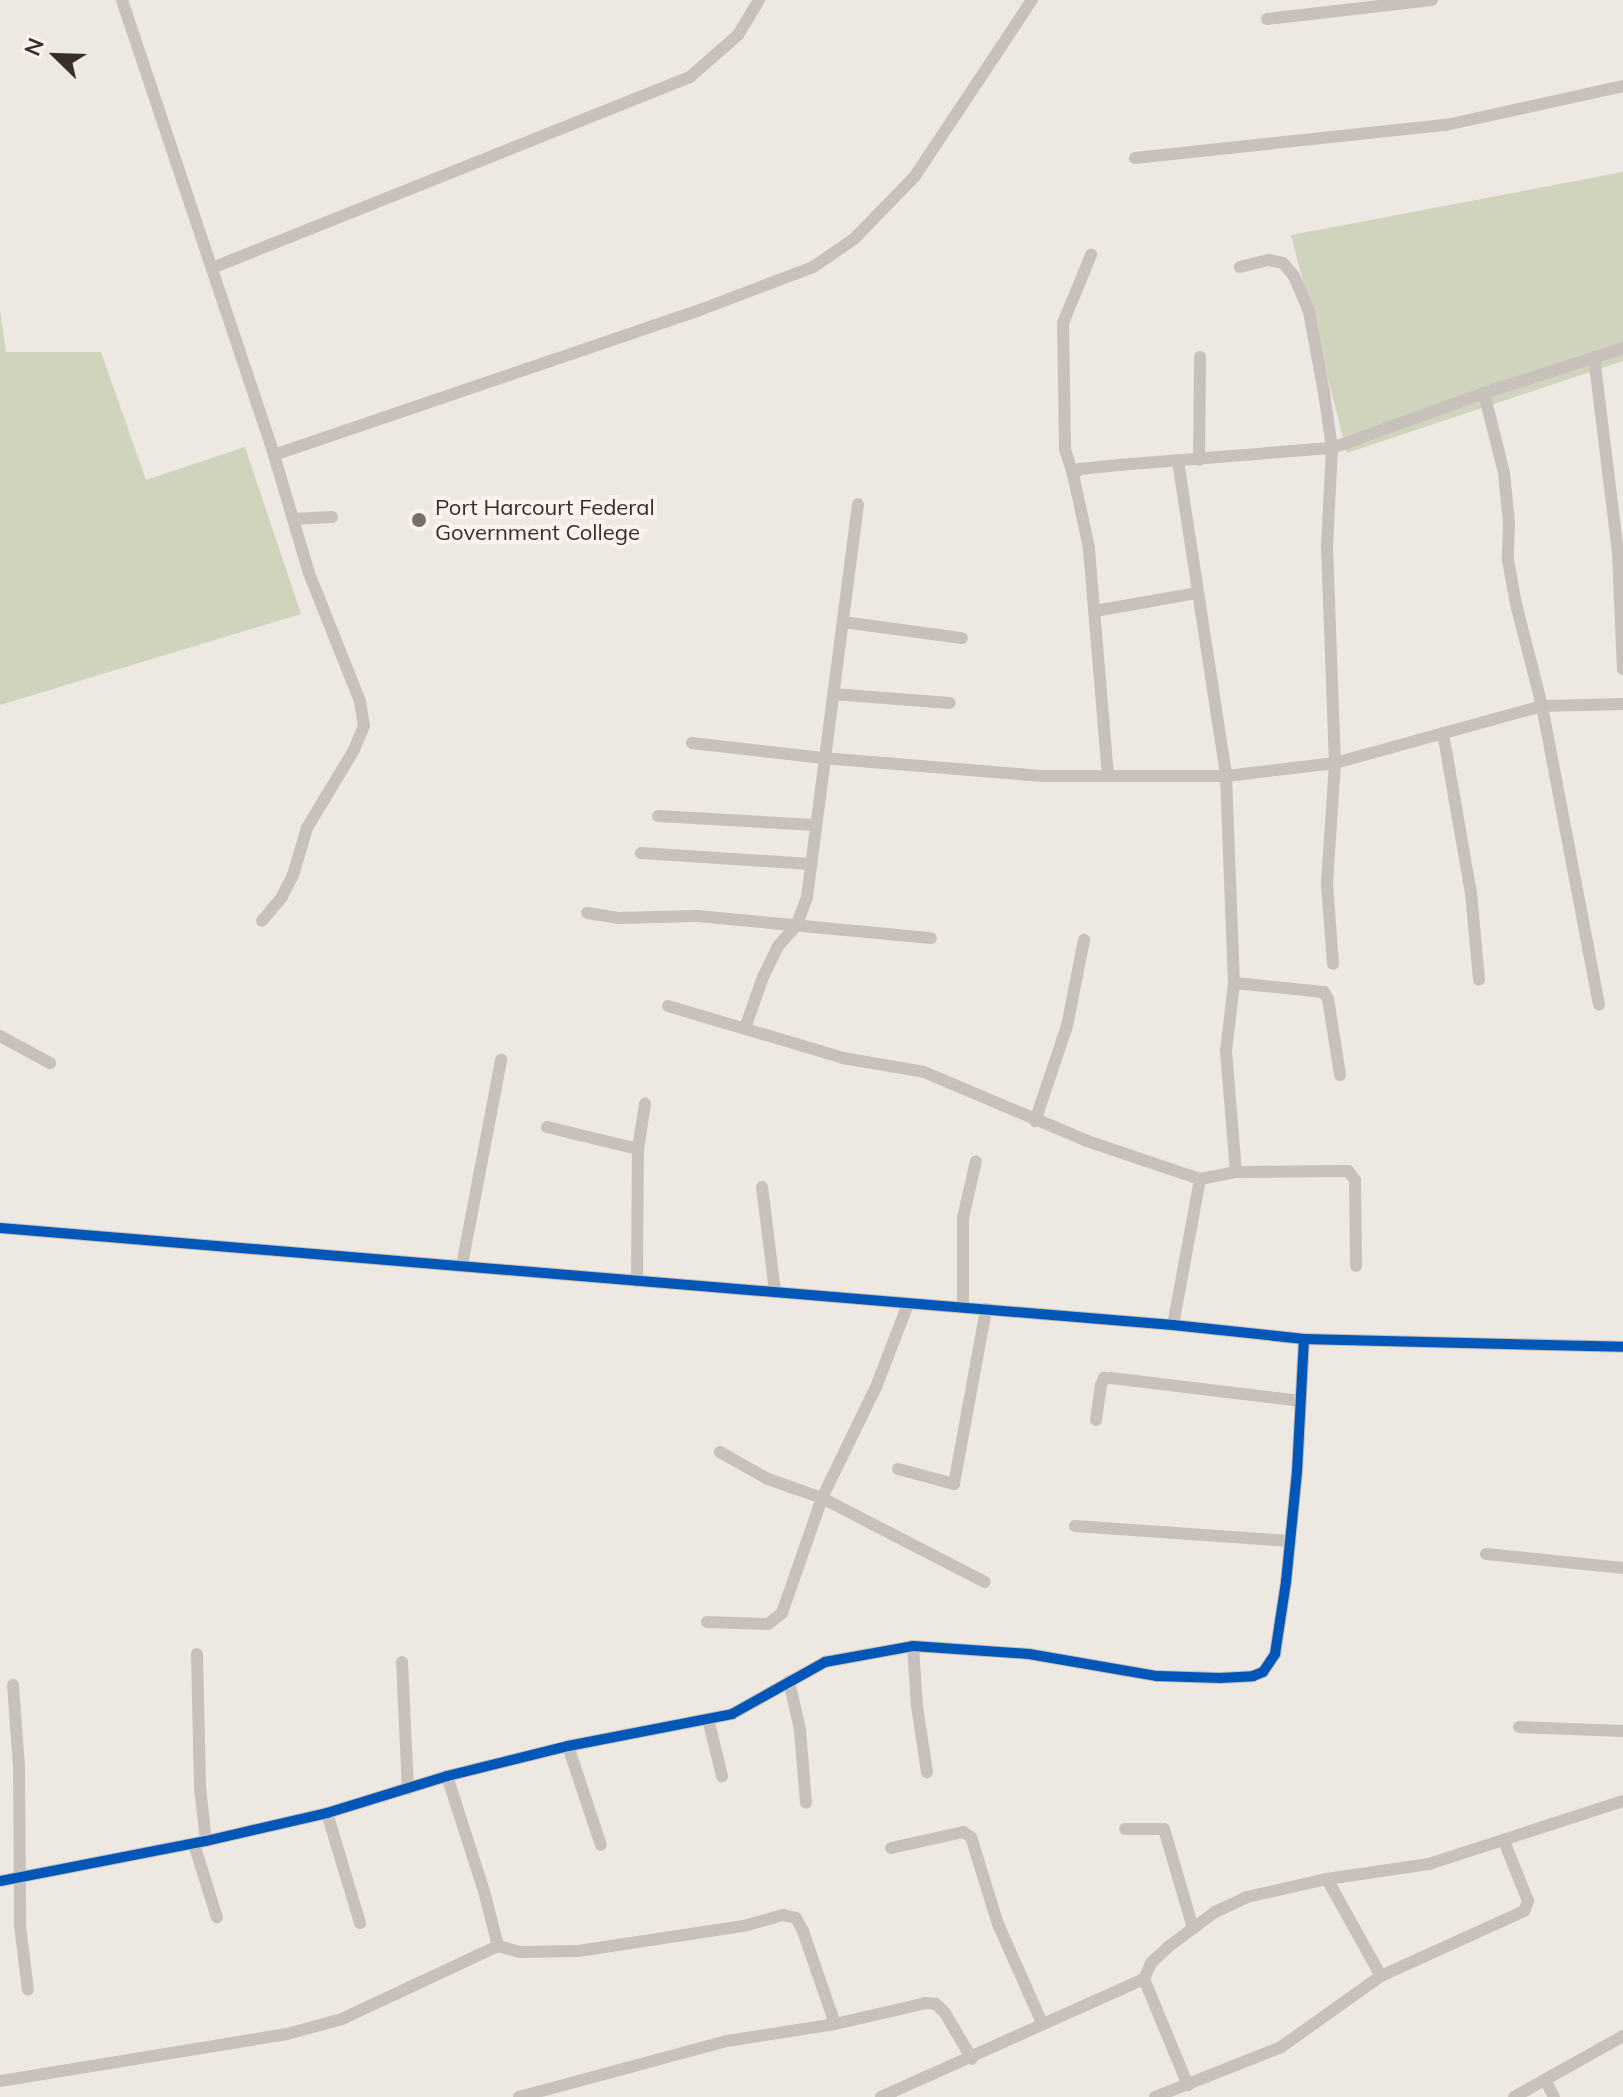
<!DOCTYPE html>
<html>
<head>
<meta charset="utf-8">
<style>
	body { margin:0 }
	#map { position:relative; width:1623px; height:2097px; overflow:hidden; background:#eee8e3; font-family:Mulish,sans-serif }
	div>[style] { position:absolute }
	.green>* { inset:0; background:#d1d4bc }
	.street>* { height:12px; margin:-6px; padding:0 6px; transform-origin:6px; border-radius:6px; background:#c8c0bb }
	.cycleway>* { height:10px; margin:-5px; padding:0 5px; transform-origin:5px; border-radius:5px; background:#0057b8 }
	.dots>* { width:22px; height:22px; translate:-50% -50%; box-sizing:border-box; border:4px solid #faf2eb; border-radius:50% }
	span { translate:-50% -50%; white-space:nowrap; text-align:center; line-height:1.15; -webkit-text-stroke:8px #faf2eb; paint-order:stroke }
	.poi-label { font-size:22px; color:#392d29 }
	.left { translate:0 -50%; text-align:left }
	.north { position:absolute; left:16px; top:16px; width:80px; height:80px; -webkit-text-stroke:6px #faf2eb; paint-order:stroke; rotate:293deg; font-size:22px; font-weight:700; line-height:32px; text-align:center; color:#392d29 }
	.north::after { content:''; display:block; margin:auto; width:28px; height:36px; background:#392d29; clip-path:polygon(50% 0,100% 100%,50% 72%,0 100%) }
</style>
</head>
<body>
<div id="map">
	<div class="green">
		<i style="clip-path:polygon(1623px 172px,1623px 361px,1347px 453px,1291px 235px)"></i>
		<i style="clip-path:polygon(0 310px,6px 352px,101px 352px,146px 480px,245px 447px,301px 614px,0 705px)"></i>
	</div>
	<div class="street">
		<i style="left:122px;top:0;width:480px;rotate:71.5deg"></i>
		<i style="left:274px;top:455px;width:123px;rotate:73.5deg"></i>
		<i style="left:309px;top:573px;width:138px;rotate:68.3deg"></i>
		<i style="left:360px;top:701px;width:25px;rotate:81deg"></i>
		<i style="left:364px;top:726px;width:26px;rotate:113deg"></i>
		<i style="left:354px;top:750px;width:91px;rotate:121.1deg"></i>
		<i style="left:307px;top:828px;width:49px;rotate:106.6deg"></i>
		<i style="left:293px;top:875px;width:25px;rotate:117deg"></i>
		<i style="left:282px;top:897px;width:31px;rotate:130deg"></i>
		<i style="left:1267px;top:19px;width:166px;rotate:-6.6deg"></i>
		<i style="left:1135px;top:158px;width:313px;rotate:-6.1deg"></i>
		<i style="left:1446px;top:125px;width:181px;rotate:-12.4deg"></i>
		<i style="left:1240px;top:267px;width:30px;rotate:-14deg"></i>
		<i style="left:1269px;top:260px;width:14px;rotate:12deg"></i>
		<i style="left:1283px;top:263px;width:17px;rotate:50deg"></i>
		<i style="left:1294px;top:276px;width:39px;rotate:67deg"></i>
		<i style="left:1309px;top:312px;width:82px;rotate:79.5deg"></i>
		<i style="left:1324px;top:393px;width:56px;rotate:81.7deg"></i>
		<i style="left:1332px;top:448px;width:98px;rotate:92.9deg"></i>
		<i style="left:1327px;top:546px;width:217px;rotate:87.9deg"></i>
		<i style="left:1335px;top:763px;width:121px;rotate:93.8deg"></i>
		<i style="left:1327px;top:884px;width:80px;rotate:85.7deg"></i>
		<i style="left:212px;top:268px;width:515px;rotate:-21.78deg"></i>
		<i style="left:690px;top:77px;width:64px;rotate:-41.2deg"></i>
		<i style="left:738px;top:35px;width:41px;rotate:-59deg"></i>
		<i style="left:1594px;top:357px;width:196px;rotate:83deg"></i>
		<i style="left:1618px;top:552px;width:117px;rotate:87.6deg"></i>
		<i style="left:1484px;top:393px;width:82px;rotate:76deg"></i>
		<i style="left:1504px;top:473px;width:50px;rotate:84.3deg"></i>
		<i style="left:1509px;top:523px;width:37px;rotate:92deg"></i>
		<i style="left:1508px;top:560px;width:45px;rotate:79.7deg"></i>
		<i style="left:1516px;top:604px;width:105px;rotate:75.7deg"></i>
		<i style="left:1542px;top:706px;width:304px;rotate:79.2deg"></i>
		<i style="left:274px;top:455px;width:450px;rotate:-18.8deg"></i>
		<i style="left:700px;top:310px;width:121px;rotate:-20.8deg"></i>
		<i style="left:813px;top:267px;width:50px;rotate:-34.3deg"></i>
		<i style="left:854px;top:239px;width:88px;rotate:-45.9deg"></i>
		<i style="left:915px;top:176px;width:211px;rotate:-56.4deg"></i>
		<i style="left:1199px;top:460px;width:103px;rotate:-89.4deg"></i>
		<i style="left:1178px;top:461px;width:319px;rotate:81.3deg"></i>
		<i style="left:1226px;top:776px;width:207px;rotate:87.8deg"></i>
		<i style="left:1234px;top:983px;width:68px;rotate:96.7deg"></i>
		<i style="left:1226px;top:1051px;width:121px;rotate:85.3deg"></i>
		<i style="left:1073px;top:474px;width:26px;rotate:-108deg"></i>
		<i style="left:1065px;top:449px;width:126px;rotate:-90.9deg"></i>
		<i style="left:1063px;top:323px;width:74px;rotate:-67.6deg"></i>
		<i style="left:293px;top:519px;width:39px;rotate:-3deg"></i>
		<i style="left:1095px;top:611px;width:104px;rotate:-10deg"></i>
		<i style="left:843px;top:622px;width:120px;rotate:7.7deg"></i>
		<i style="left:833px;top:694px;width:117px;rotate:4.4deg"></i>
		<i style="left:1443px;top:733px;width:162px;rotate:80.1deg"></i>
		<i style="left:1471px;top:893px;width:87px;rotate:84.7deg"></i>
		<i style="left:692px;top:743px;width:132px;rotate:6.5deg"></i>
		<i style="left:823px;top:758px;width:221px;rotate:4.7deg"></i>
		<i style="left:1043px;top:776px;width:183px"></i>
		<i style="left:1226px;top:776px;width:110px;rotate:-6.8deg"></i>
		<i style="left:1335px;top:763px;width:215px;rotate:-15.4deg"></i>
		<i style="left:1542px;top:706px;width:81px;rotate:-1.4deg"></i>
		<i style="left:1108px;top:776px;width:229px;rotate:-94.8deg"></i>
		<i style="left:1089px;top:548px;width:76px;rotate:-102.2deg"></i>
		<i style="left:1073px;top:474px;width:9px;rotate:-36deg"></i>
		<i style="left:1080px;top:469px;width:39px;rotate:-6deg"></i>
		<i style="left:1119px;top:465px;width:214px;rotate:-4.6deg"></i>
		<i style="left:1332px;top:448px;width:162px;rotate:-19.9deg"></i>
		<i style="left:1484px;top:393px;width:146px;rotate:-17.9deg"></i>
		<i style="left:658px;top:816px;width:156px;rotate:3.3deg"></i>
		<i style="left:641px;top:853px;width:169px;rotate:3.7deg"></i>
		<i style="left:587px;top:913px;width:30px;rotate:9deg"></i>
		<i style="left:617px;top:918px;width:80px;rotate:-1.4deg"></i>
		<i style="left:697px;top:916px;width:235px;rotate:5.4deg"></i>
		<i style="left:1234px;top:983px;width:90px;rotate:5.7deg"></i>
		<i style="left:1324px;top:992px;width:8px;rotate:60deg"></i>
		<i style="left:1328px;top:999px;width:77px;rotate:81deg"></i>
		<i style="left:668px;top:1006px;width:183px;rotate:16.5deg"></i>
		<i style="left:843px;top:1058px;width:82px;rotate:9.8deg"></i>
		<i style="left:924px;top:1072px;width:177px;rotate:22.9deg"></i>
		<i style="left:1087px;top:1141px;width:119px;rotate:18.6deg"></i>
		<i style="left:1200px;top:1179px;width:37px;rotate:-11deg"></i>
		<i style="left:1236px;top:1172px;width:112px;rotate:-0.5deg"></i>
		<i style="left:1348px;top:1171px;width:11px;rotate:52deg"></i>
		<i style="left:1355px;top:1180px;width:86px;rotate:89.3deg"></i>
		<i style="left:745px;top:1028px;width:54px;rotate:-70.6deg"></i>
		<i style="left:763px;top:977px;width:34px;rotate:-64deg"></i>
		<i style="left:778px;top:946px;width:27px;rotate:-48deg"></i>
		<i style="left:796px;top:926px;width:31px;rotate:-69deg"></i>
		<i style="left:807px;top:897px;width:396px;rotate:-82.6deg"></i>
		<i style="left:0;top:1036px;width:57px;rotate:28.4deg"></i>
		<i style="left:1035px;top:1121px;width:100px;rotate:-71.4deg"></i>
		<i style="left:1067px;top:1026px;width:88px;rotate:-78.8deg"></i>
		<i style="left:547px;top:1127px;width:94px;rotate:13.6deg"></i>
		<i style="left:762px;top:1187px;width:105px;rotate:82.9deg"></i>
		<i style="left:0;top:1228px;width:1177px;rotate:4.73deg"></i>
		<i style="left:1173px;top:1325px;width:132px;rotate:6.1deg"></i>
		<i style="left:1304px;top:1339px;width:319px;rotate:1.4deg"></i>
		<i style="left:462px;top:1265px;width:209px;rotate:-79.2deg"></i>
		<i style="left:637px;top:1281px;width:132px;rotate:-89.6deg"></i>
		<i style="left:638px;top:1149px;width:46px;rotate:-81.2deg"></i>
		<i style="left:963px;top:1307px;width:89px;rotate:-90deg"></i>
		<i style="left:963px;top:1218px;width:58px;rotate:-77.2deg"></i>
		<i style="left:1173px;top:1325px;width:148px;rotate:-79.5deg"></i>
		<i style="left:1096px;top:1420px;width:35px;rotate:-82deg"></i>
		<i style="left:1101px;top:1385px;width:8px;rotate:-67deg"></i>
		<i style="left:1104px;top:1378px;width:7px"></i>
		<i style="left:1111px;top:1378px;width:190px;rotate:6.9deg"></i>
		<i style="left:720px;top:1452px;width:55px;rotate:29.4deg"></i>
		<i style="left:768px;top:1479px;width:57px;rotate:19.4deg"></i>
		<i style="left:822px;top:1498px;width:183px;rotate:27.3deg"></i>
		<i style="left:898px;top:1469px;width:58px;rotate:15deg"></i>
		<i style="left:954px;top:1484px;width:178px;rotate:-79.6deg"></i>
		<i style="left:1075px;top:1526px;width:216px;rotate:4deg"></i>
		<i style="left:1486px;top:1554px;width:138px;rotate:5.8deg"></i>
		<i style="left:707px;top:1622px;width:61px;rotate:1.9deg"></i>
		<i style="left:768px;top:1624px;width:18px;rotate:-38deg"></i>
		<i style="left:782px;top:1613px;width:122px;rotate:-70.8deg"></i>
		<i style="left:822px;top:1498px;width:123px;rotate:-64.1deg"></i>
		<i style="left:876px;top:1387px;width:89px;rotate:-68.9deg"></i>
		<i style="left:913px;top:1646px;width:60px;rotate:86.2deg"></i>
		<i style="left:917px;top:1706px;width:67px;rotate:81.4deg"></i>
		<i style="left:197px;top:1654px;width:133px;rotate:88.7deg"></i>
		<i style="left:200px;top:1787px;width:54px;rotate:83.7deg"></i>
		<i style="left:402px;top:1662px;width:127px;rotate:87.3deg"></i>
		<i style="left:789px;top:1681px;width:50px;rotate:77.3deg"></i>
		<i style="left:800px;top:1730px;width:73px;rotate:85.3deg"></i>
		<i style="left:13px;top:1685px;width:81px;rotate:85.8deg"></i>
		<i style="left:19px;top:1766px;width:160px;rotate:89.6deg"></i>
		<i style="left:20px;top:1926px;width:64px;rotate:82.9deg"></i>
		<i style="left:708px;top:1719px;width:59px;rotate:76.2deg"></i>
		<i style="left:1519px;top:1727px;width:104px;rotate:2.2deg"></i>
		<i style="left:568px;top:1746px;width:104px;rotate:71.6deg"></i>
		<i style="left:447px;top:1776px;width:121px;rotate:72.2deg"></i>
		<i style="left:484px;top:1891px;width:57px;rotate:75.7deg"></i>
		<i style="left:327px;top:1813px;width:115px;rotate:73.3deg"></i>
		<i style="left:1125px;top:1829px;width:39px"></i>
		<i style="left:1164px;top:1829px;width:103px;rotate:73.7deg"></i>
		<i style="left:194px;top:1844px;width:77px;rotate:72.7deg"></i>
		<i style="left:891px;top:1848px;width:74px;rotate:-12.5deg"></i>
		<i style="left:963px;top:1832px;width:9px;rotate:32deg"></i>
		<i style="left:971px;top:1837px;width:91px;rotate:72.8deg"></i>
		<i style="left:998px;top:1924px;width:108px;rotate:66deg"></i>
		<i style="left:1327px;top:1879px;width:111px;rotate:60.9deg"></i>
		<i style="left:0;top:1881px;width:210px;rotate:-11deg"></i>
		<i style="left:206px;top:1841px;width:124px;rotate:-13deg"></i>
		<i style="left:327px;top:1813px;width:126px;rotate:-17.1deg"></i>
		<i style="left:447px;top:1776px;width:125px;rotate:-13.9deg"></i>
		<i style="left:568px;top:1746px;width:167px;rotate:-11deg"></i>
		<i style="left:732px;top:1714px;width:107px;rotate:-29.2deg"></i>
		<i style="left:825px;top:1662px;width:89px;rotate:-10.3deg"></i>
		<i style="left:913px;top:1646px;width:116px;rotate:3.9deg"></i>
		<i style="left:1029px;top:1654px;width:130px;rotate:9.8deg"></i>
		<i style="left:1157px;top:1676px;width:63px;rotate:1.8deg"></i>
		<i style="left:1220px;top:1678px;width:33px;rotate:-3deg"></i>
		<i style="left:1253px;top:1676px;width:11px;rotate:-22deg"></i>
		<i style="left:1263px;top:1672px;width:22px;rotate:-56deg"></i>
		<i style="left:1275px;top:1654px;width:73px;rotate:-81.3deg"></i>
		<i style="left:1286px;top:1582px;width:111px;rotate:-84.3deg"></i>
		<i style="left:1297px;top:1472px;width:133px;rotate:-87deg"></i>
		<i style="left:1144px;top:1979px;width:115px;rotate:67.5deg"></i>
		<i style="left:1545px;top:2080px;width:19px;rotate:62deg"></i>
		<i style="left:0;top:2081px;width:291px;rotate:-9.3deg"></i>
		<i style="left:287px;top:2034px;width:57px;rotate:-15.3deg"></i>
		<i style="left:342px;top:2019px;width:172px;rotate:-25.1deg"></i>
		<i style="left:498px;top:1946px;width:23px;rotate:15deg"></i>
		<i style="left:520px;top:1952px;width:58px;rotate:-1deg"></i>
		<i style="left:578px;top:1951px;width:168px;rotate:-8.6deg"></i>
		<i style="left:744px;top:1926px;width:41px;rotate:-15.8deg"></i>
		<i style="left:783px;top:1915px;width:13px;rotate:13deg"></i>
		<i style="left:796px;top:1918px;width:15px;rotate:62deg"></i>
		<i style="left:803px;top:1931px;width:98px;rotate:71deg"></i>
		<i style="left:519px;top:2097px;width:215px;rotate:-15.1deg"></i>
		<i style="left:727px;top:2041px;width:109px;rotate:-8.9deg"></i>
		<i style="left:835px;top:2024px;width:93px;rotate:-13deg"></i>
		<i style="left:926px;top:2003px;width:10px;rotate:6deg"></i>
		<i style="left:936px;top:2004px;width:13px;rotate:45deg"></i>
		<i style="left:945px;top:2013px;width:53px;rotate:59.6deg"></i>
		<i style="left:881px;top:2097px;width:288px;rotate:-24.2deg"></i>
		<i style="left:1144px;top:1979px;width:17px;rotate:-66deg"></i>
		<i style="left:1151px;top:1963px;width:23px;rotate:-43deg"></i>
		<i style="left:1168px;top:1947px;width:59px;rotate:-36.7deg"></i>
		<i style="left:1215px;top:1912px;width:35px;rotate:-25deg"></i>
		<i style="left:1247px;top:1897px;width:82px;rotate:-12.7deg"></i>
		<i style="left:1327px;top:1879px;width:103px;rotate:-8.4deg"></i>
		<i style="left:1429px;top:1864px;width:204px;rotate:-18deg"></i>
		<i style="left:1155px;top:2097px;width:136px;rotate:-21.6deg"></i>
		<i style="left:1281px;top:2047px;width:123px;rotate:-35.4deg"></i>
		<i style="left:1381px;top:1976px;width:157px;rotate:-24.4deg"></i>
		<i style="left:1524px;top:1911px;width:11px;rotate:-68deg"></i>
		<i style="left:1528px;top:1901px;width:65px;rotate:-111.8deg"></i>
		<i style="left:1514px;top:2097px;width:125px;rotate:-29.2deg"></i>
	</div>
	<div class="cycleway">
		<i style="left:0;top:1228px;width:1177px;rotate:4.73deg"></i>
		<i style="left:1173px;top:1325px;width:132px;rotate:6.1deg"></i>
		<i style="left:1304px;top:1339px;width:319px;rotate:1.4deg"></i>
		<i style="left:0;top:1881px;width:210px;rotate:-11deg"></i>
		<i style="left:206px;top:1841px;width:124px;rotate:-13deg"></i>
		<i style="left:327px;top:1813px;width:126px;rotate:-17.1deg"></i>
		<i style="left:447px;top:1776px;width:125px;rotate:-13.9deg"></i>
		<i style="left:568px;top:1746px;width:167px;rotate:-11deg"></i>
		<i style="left:732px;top:1714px;width:107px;rotate:-29.2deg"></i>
		<i style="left:825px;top:1662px;width:89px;rotate:-10.3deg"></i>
		<i style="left:913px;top:1646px;width:116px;rotate:3.9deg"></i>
		<i style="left:1029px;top:1654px;width:130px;rotate:9.8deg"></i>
		<i style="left:1157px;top:1676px;width:63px;rotate:1.8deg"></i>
		<i style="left:1220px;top:1678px;width:33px;rotate:-3deg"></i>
		<i style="left:1253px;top:1676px;width:11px;rotate:-22deg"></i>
		<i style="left:1263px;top:1672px;width:22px;rotate:-56deg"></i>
		<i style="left:1275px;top:1654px;width:73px;rotate:-81.3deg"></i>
		<i style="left:1286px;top:1582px;width:111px;rotate:-84.3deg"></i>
		<i style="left:1297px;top:1472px;width:133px;rotate:-87deg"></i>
	</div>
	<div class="dots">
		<i style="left:419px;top:520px;background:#786e6a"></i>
	</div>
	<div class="poi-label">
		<span class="left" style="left:435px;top:520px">Port Harcourt Federal<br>Government College</span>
	</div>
	<div class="north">N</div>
</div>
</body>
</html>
